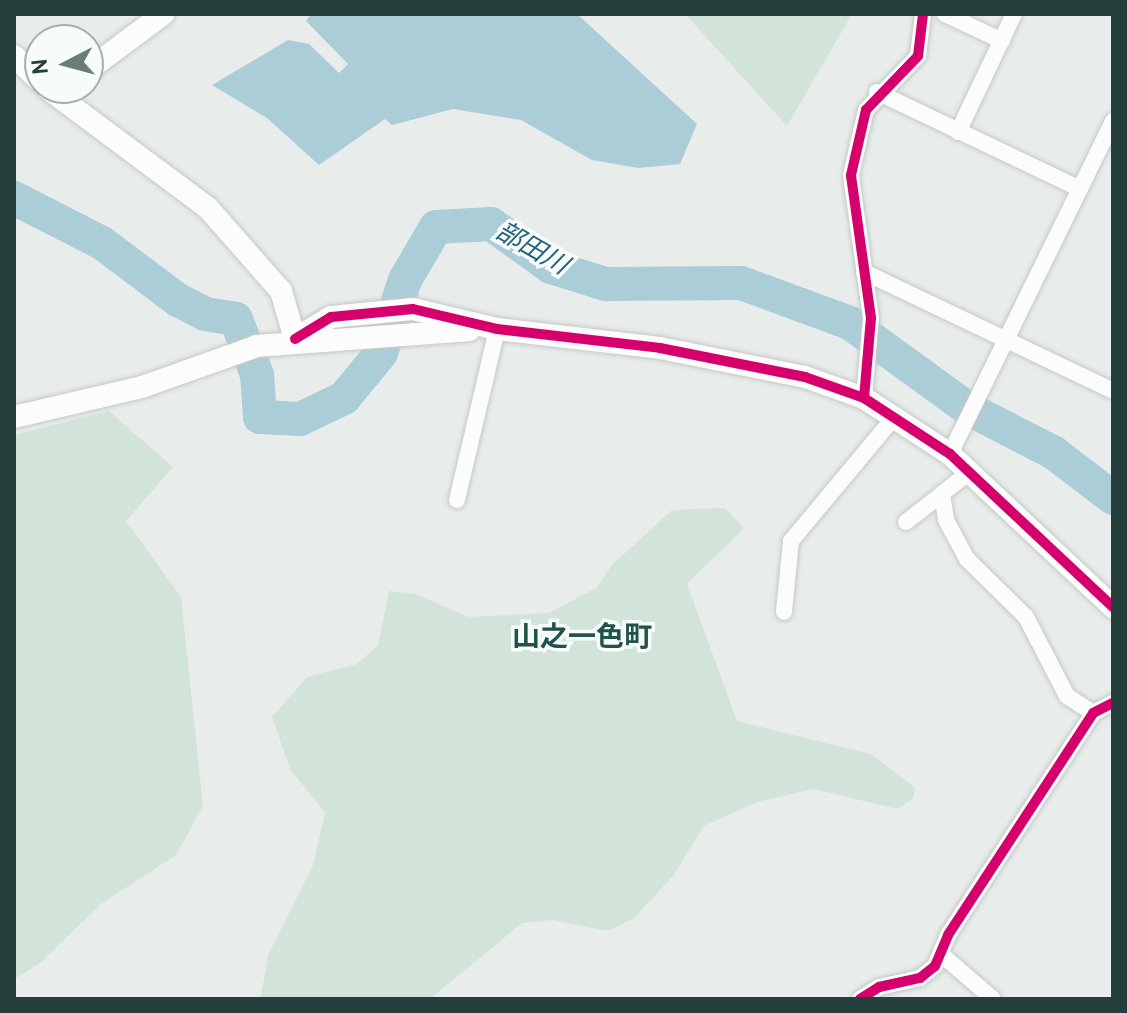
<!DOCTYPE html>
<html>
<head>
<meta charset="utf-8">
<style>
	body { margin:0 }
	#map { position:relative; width:1127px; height:1013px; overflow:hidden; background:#e8ecea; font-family:Overpass,"Noto Sans JP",sans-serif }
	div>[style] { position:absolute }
	.green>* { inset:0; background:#d2e4d9 }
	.water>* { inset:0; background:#abcdd8 }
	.river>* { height:34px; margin:-17px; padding:0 17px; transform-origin:17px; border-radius:17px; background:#abcdd8 }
	.roads { filter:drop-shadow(0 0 2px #c5c9c7) drop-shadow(0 0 2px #c5c9c7) }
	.street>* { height:16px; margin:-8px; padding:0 8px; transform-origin:8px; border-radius:8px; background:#fcfcfc }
	.secondary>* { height:22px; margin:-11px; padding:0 11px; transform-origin:11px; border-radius:11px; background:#fcfcfc }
	.cycleway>* { height:10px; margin:-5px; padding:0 5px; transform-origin:5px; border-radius:5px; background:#d6006c }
	span { translate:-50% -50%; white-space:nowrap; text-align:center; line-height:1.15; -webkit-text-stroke:7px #f7fbf9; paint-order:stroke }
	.water-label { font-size:26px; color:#21637b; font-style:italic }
	.quarter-label { font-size:28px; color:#21524b; font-weight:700 }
	.frame { position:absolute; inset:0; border:16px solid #25403c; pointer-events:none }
	.north { position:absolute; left:24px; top:24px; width:80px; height:80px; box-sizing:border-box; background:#f7fbf9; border:2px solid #a3b0ad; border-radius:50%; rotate:264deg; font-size:22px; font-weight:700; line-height:32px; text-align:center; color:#25403c }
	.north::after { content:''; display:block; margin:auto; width:28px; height:36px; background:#697c79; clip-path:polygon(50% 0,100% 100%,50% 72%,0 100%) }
</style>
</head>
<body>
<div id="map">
	<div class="green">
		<i style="clip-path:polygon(685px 14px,852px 14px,787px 126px)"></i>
		<i style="clip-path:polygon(109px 411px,173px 467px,126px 521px,181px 597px,203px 806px,176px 855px,101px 904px,40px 963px,14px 979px,14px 435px)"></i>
		<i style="clip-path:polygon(725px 508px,744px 528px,687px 584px,737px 721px,871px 754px,915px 788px,913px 798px,897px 809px,814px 789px,757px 802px,704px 826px,673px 876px,634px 918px,608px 931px,552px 920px,522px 923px,431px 998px,260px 999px,269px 953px,313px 865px,325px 813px,290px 769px,272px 717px,307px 677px,357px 664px,378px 645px,389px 591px,416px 594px,468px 617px,549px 613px,596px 588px,612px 565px,672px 510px)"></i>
	</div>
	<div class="water">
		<i style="clip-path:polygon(311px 14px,577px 14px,697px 124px,680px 164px,638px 168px,592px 160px,521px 120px,453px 109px,392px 125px,385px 119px,319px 165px,267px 118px,212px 85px,288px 40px,309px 44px,339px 73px,348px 64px,306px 21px)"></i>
	</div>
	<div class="river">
		<i style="left:14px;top:198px;width:99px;rotate:27.1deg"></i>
		<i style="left:102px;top:243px;width:95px;rotate:36.9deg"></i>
		<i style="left:178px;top:300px;width:30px;rotate:27deg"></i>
		<i style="left:205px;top:314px;width:31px;rotate:9deg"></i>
		<i style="left:236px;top:319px;width:60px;rotate:69.4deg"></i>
		<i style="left:257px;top:375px;width:42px;rotate:85.9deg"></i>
		<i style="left:260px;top:417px;width:40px;rotate:2.9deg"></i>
		<i style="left:300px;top:419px;width:49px;rotate:-25.5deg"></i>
		<i style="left:344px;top:398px;width:58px;rotate:-50.6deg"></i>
		<i style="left:381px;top:353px;width:77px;rotate:-71.8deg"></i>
		<i style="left:405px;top:280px;width:61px;rotate:-59.7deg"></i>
		<i style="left:436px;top:227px;width:55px;rotate:-3.1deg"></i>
		<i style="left:491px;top:224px;width:74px;rotate:35.6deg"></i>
		<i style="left:551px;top:267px;width:58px;rotate:17.2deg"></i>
		<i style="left:606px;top:284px;width:135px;rotate:-0.4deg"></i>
		<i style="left:741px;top:283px;width:116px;rotate:20.2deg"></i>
		<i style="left:850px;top:323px;width:145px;rotate:36deg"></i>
		<i style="left:967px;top:408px;width:98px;rotate:27.3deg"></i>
		<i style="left:1054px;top:453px;width:74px;rotate:37.3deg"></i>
	</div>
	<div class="roads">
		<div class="street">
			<i style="left:945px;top:14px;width:63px;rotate:25.3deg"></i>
			<i style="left:877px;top:92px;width:225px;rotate:25.5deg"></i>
			<i style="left:958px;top:132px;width:131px;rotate:-64.6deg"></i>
			<i style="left:864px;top:272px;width:276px;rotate:25.5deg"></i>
			<i style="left:864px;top:398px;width:80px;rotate:-85deg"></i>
			<i style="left:871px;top:318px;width:144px;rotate:-98deg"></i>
			<i style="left:851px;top:175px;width:67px;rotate:-77deg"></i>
			<i style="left:866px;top:110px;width:75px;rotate:-46.1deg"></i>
			<i style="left:918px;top:56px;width:42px;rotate:-83.2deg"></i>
			<i style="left:950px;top:454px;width:371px;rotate:-63.9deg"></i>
			<i style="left:971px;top:471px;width:37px;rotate:142deg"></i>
			<i style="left:942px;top:494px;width:26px;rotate:81deg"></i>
			<i style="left:946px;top:520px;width:44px;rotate:61.7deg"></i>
			<i style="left:967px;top:559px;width:83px;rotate:44.5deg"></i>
			<i style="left:1026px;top:617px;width:89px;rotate:62.6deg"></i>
			<i style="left:1067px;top:696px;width:31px;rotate:33deg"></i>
			<i style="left:457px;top:500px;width:176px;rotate:-76.8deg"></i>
			<i style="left:906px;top:522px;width:46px;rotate:-37.9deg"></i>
			<i style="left:784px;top:612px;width:71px;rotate:-84.4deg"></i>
			<i style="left:791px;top:541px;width:163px;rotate:-50.2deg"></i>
			<i style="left:942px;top:955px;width:67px;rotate:40.8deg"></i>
			<i style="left:860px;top:999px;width:22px;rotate:-32deg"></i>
			<i style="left:879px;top:987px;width:42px;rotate:-12.4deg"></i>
			<i style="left:920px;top:978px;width:19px;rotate:-39deg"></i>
			<i style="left:935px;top:966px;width:34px;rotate:-67deg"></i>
			<i style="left:948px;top:935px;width:265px;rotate:-56.8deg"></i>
			<i style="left:1093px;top:713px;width:22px;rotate:-27deg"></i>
		</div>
		<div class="secondary">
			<i style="left:14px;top:56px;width:36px;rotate:44deg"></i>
			<i style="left:88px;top:70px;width:94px;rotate:-36.7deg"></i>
			<i style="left:47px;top:88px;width:201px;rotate:36.7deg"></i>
			<i style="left:208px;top:208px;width:111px;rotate:48.7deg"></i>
			<i style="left:281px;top:291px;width:50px;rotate:73.7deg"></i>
			<i style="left:295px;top:339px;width:42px;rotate:-31.4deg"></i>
			<i style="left:331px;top:317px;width:82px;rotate:-5.6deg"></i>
			<i style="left:413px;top:309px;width:86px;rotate:13.4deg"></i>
			<i style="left:497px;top:329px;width:164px;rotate:6.6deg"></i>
			<i style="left:660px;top:348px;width:148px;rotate:11.3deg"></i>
			<i style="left:805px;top:377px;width:63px;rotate:19.6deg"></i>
			<i style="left:864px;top:398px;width:103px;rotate:33.1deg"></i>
			<i style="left:950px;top:454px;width:224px;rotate:43.2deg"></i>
			<i style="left:14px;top:417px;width:131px;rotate:-13.2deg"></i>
			<i style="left:142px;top:387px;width:122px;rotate:-19.6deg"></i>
			<i style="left:257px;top:346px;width:213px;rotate:-4.3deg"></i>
		</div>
	</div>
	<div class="cycleway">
		<i style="left:295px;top:339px;width:42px;rotate:-31.4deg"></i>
		<i style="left:331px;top:317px;width:82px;rotate:-5.6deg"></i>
		<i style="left:413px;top:309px;width:86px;rotate:13.4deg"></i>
		<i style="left:497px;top:329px;width:164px;rotate:6.6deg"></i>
		<i style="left:660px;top:348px;width:148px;rotate:11.3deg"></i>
		<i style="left:805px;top:377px;width:63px;rotate:19.6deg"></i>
		<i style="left:864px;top:398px;width:103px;rotate:33.1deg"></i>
		<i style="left:950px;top:454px;width:224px;rotate:43.2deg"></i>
		<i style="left:864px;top:398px;width:80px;rotate:-85deg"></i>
		<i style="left:871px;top:318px;width:144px;rotate:-98deg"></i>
		<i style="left:851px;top:175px;width:67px;rotate:-77deg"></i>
		<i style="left:866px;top:110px;width:75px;rotate:-46.1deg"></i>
		<i style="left:918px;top:56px;width:42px;rotate:-83.2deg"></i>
		<i style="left:860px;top:999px;width:22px;rotate:-32deg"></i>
		<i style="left:879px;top:987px;width:42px;rotate:-12.4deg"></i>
		<i style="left:920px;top:978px;width:19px;rotate:-39deg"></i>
		<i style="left:935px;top:966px;width:34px;rotate:-67deg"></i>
		<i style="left:948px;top:935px;width:265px;rotate:-56.8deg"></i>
		<i style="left:1093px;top:713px;width:22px;rotate:-27deg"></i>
	</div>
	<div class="water-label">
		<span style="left:531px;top:250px;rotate:30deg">部田川</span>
	</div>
	<div class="quarter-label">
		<span style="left:582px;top:639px">山之一色町</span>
	</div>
	<div class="frame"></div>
	<div class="north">N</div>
</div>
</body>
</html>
